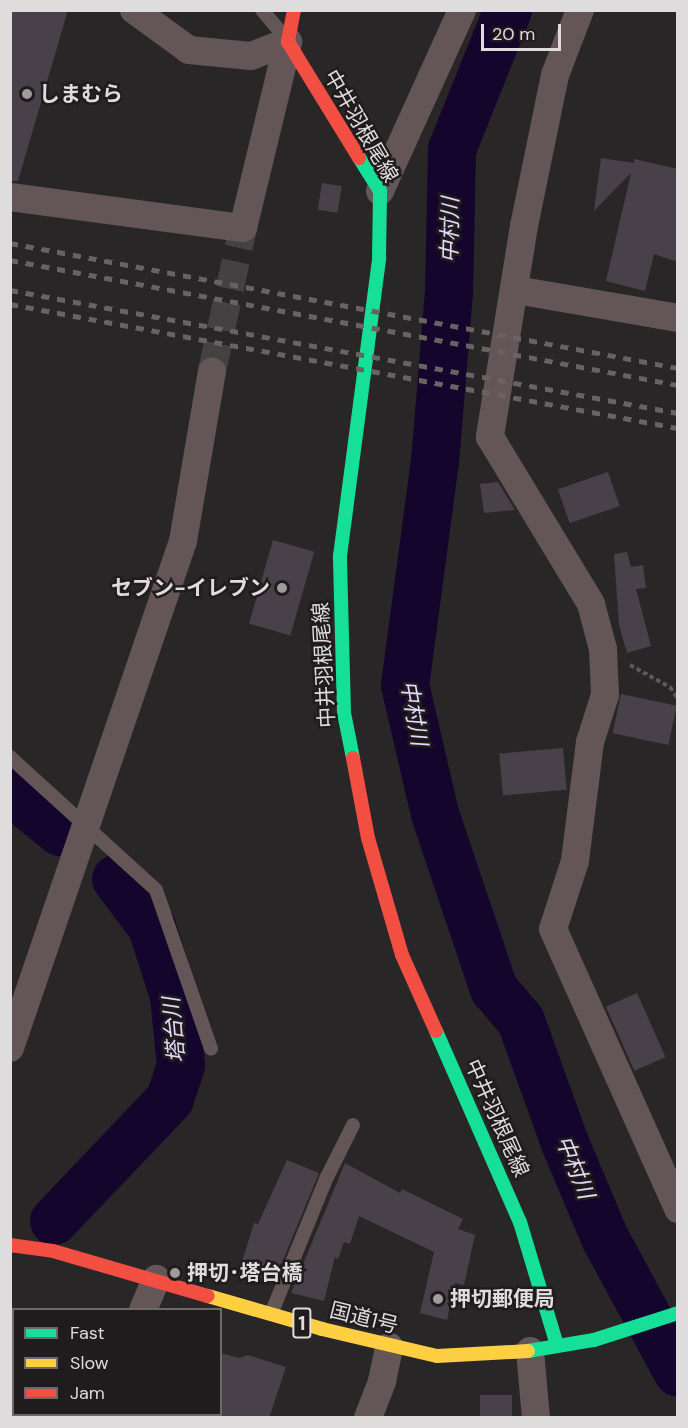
<!DOCTYPE html>
<html>
<head>
<meta charset="utf-8">
<style>
	body { margin:0 }
	#map { position:relative; width:688px; height:1428px; overflow:hidden; background:#282627; font-family:"DM Sans","Noto Sans JP",sans-serif }
	div>[style] { position:absolute }
	.river>* { height:48px; margin:-24px; padding:0 24px; transform-origin:24px; border-radius:24px; background:#13052b }
	.building>* { inset:0; background:#494149; transform-origin:0 0 }
	.street-tunnel>* { height:28px; margin-top:-14px; transform-origin:0; background:repeating-linear-gradient(90deg,#434142 0 28px,transparent 0 42px) }
	.path>* { height:4px; margin-top:-2px; transform-origin:0; background:repeating-linear-gradient(90deg,#5f5657 0 4.5px,transparent 0 7.5px) }
	.lane>* { height:14px; margin:-7px; padding:0 7px; transform-origin:7px; border-radius:7px; background:#645657 }
	.street>* { height:28px; margin:-14px; padding:0 14px; transform-origin:14px; border-radius:14px; background:#645657 }
	.fast>* { height:14px; margin:-7px; padding:0 7px; transform-origin:7px; border-radius:7px; background:#16e098 }
	.slow>* { height:14px; margin:-7px; padding:0 7px; transform-origin:7px; border-radius:7px; background:#ffcf43 }
	.jam>* { height:14px; margin:-7px; padding:0 7px; transform-origin:7px; border-radius:7px; background:#f24e42 }
	.rail>* { height:4.5px; margin-top:-2.25px; transform-origin:0; background:repeating-linear-gradient(90deg,#6a6162 0 8px,transparent 0 16px) }
	.dots>* { width:16px; height:16px; translate:-50% -50%; box-sizing:border-box; border:3px solid #201c1d; border-radius:50% }
	span { translate:-50% -50%; white-space:nowrap; text-align:center; line-height:1.15; -webkit-text-stroke:5px #201c1d; paint-order:stroke }
	.shield-label span { padding:2px 4px; background:#201c1d; border:2px solid; border-radius:4px; -webkit-text-stroke-width:0 }
	.shield-label { font-size:20px; color:#dfdcdd; font-weight:700 }
	.poi-label { font-size:21px; color:#dfdcdd; font-weight:700 }
	.left { translate:0 -50%; text-align:left }
	.right { translate:-100% -50%; text-align:right }
	.street-label { font-size:21px; color:#dfdcdd }
	.water-label { font-size:22px; color:#e1dafb; font-style:italic }
	.frame { position:absolute; inset:0; border:12px solid #dfdcdd; pointer-events:none }
	.legend { position:absolute; left:12px; top:1308px; width:210px; height:108px; box-sizing:border-box; background:#201c1d; border:2px solid #6c696a; margin:0; padding:8px 10px; list-style:none; font-size:18px; color:#dfdcdd }
	.legend li { display:flex; align-items:center; gap:12px; height:30px }
	.legend b { width:30px; border:2px solid #6c696a }
	.scale { position:absolute; left:481px; top:24px; width:80px; height:27px; box-sizing:border-box; border:3px solid #dfdcdd; border-top:0; padding-left:8px; font-size:18px; line-height:21px; white-space:nowrap; color:#dfdcdd; -webkit-text-stroke:4px #201c1d; paint-order:stroke }
</style>
</head>
<body>
<div id="map">
	<div class="river">
		<i style="left:508px;top:10px;width:150px;rotate:111.9deg"></i>
		<i style="left:452px;top:149px;width:143px;rotate:91.2deg"></i>
		<i style="left:449px;top:292px;width:170px;rotate:94.7deg"></i>
		<i style="left:435px;top:461px;width:226px;rotate:97.6deg"></i>
		<i style="left:405px;top:685px;width:132px;rotate:76.9deg"></i>
		<i style="left:435px;top:814px;width:185px;rotate:71.4deg"></i>
		<i style="left:494px;top:989px;width:42px;rotate:49.8deg"></i>
		<i style="left:521px;top:1021px;width:130px;rotate:70.2deg"></i>
		<i style="left:565px;top:1143px;width:103px;rotate:67.2deg"></i>
		<i style="left:605px;top:1238px;width:153px;rotate:61.6deg"></i>
		<i style="left:10px;top:791px;width:65px;rotate:39.4deg"></i>
		<i style="left:54px;top:1221px;width:168px;rotate:-46.4deg"></i>
		<i style="left:170px;top:1099px;width:35px;rotate:-72deg"></i>
		<i style="left:181px;top:1066px;width:70px;rotate:-95.7deg"></i>
		<i style="left:174px;top:996px;width:72px;rotate:-107.7deg"></i>
		<i style="left:152px;top:927px;width:60px;rotate:-126.9deg"></i>
	</div>
	<div class="building">
		<i style="clip-path:polygon(10px 10px,68px 10px,18px 181px,10px 181px)"></i>
		<i style="clip-path:polygon(601px 158px,634px 163px,634px 159px,678px 169px,678px 262px,654px 254px,645px 291px,606px 281px,631px 173px,594px 211px)"></i>
		<i style="left:322px;top:183px;width:20px;height:27px;rotate:9deg"></i>
		<i style="left:608px;top:472px;width:36px;height:53px;rotate:71deg"></i>
		<i style="clip-path:polygon(498px 482px,515px 510px,484px 513px,480px 484px)"></i>
		<i style="left:273px;top:540px;width:43px;height:87px;rotate:16deg"></i>
		<i style="clip-path:polygon(627px 552px,631px 567px,643px 565px,646px 588px,636px 589px,651px 646px,627px 653px,619px 625px,614px 554px)"></i>
		<i style="left:621px;top:694px;width:57px;height:40px;rotate:12deg"></i>
		<i style="left:563px;top:748px;width:42px;height:64px;rotate:85deg"></i>
		<i style="left:637px;top:993px;width:70px;height:34px;rotate:66deg"></i>
		<i style="clip-path:polygon(287px 1160px,319px 1173px,274px 1282px,239px 1271px,254px 1223px,258px 1224px)"></i>
		<i style="clip-path:polygon(345px 1163px,400px 1193px,402px 1189px,463px 1219px,458px 1229px,475px 1235px,464px 1285px,455px 1283px,447px 1320px,420px 1313px,434px 1252px,359px 1216px,350px 1244px,344px 1242px,338px 1259px,335px 1257px,324px 1301px,291px 1293px)"></i>
		<i style="clip-path:polygon(220px 1353px,239px 1358px,248px 1355px,286px 1367px,269px 1418px,220px 1418px)"></i>
		<i style="left:480px;top:1395px;width:32px;height:23px"></i>
	</div>
	<div class="street-tunnel">
		<i style="left:212px;top:371px;width:146px;rotate:-77.8deg"></i>
	</div>
	<div class="path">
		<i style="left:630px;top:665px;width:46px;rotate:28.8deg"></i>
		<i style="left:670px;top:687px;width:14px;rotate:56deg"></i>
	</div>
	<div class="lane">
		<i style="left:262px;top:10px;width:38px;rotate:50deg"></i>
		<i style="left:10px;top:757px;width:197px;rotate:42.3deg"></i>
		<i style="left:156px;top:890px;width:168px;rotate:70.9deg"></i>
		<i style="left:271px;top:1314px;width:148px;rotate:-67.8deg"></i>
		<i style="left:327px;top:1177px;width:58px;rotate:-63.4deg"></i>
	</div>
	<div class="street">
		<i style="left:134px;top:10px;width:68px;rotate:36deg"></i>
		<i style="left:189px;top:50px;width:62px;rotate:5.5deg"></i>
		<i style="left:251px;top:56px;width:40px;rotate:-21deg"></i>
		<i style="left:580px;top:10px;width:70px;rotate:111deg"></i>
		<i style="left:555px;top:75px;width:154px;rotate:101.6deg"></i>
		<i style="left:524px;top:226px;width:214px;rotate:99.2deg"></i>
		<i style="left:490px;top:437px;width:195px;rotate:58.8deg"></i>
		<i style="left:591px;top:604px;width:47px;rotate:75.1deg"></i>
		<i style="left:603px;top:649px;width:46px;rotate:87.5deg"></i>
		<i style="left:605px;top:695px;width:49px;rotate:107.7deg"></i>
		<i style="left:590px;top:742px;width:120px;rotate:97.2deg"></i>
		<i style="left:575px;top:861px;width:71px;rotate:107.9deg"></i>
		<i style="left:553px;top:929px;width:307px;rotate:65.9deg"></i>
		<i style="left:380px;top:191px;width:199px;rotate:-65.6deg"></i>
		<i style="left:10px;top:197px;width:235px;rotate:7.6deg"></i>
		<i style="left:243px;top:228px;width:191px;rotate:-76.4deg"></i>
		<i style="left:516px;top:290px;width:164px;rotate:9.8deg"></i>
		<i style="left:10px;top:1048px;width:536px;rotate:-71.16deg"></i>
		<i style="left:183px;top:541px;width:172px;rotate:-80.3deg"></i>
		<i style="left:143px;top:1310px;width:34px;rotate:-67deg"></i>
		<i style="left:530px;top:1351px;width:67px;rotate:84.9deg"></i>
		<i style="left:94px;top:1418px;width:4px;rotate:-76deg"></i>
		<i style="left:368px;top:1418px;width:40px;rotate:-69deg"></i>
		<i style="left:382px;top:1381px;width:35px;rotate:-78deg"></i>
	</div>
	<div class="fast">
		<i style="left:353px;top:758px;width:46px;rotate:-101.3deg"></i>
		<i style="left:344px;top:713px;width:157px;rotate:-91.5deg"></i>
		<i style="left:340px;top:556px;width:301px;rotate:-82.5deg"></i>
		<i style="left:379px;top:258px;width:67px;rotate:-89.1deg"></i>
		<i style="left:380px;top:191px;width:39px;rotate:-122deg"></i>
		<i style="left:436px;top:1031px;width:209px;rotate:66.3deg"></i>
		<i style="left:520px;top:1222px;width:128px;rotate:73.3deg"></i>
		<i style="left:528px;top:1351px;width:67px;rotate:-9.5deg"></i>
		<i style="left:594px;top:1340px;width:88px;rotate:-17.8deg"></i>
	</div>
	<div class="slow">
		<i style="left:208px;top:1296px;width:119px;rotate:16.1deg"></i>
		<i style="left:322px;top:1329px;width:118px;rotate:13.2deg"></i>
		<i style="left:437px;top:1356px;width:91px;rotate:-3.1deg"></i>
	</div>
	<div class="jam">
		<i style="left:294px;top:10px;width:33px;rotate:101deg"></i>
		<i style="left:288px;top:42px;width:136px;rotate:58.5deg"></i>
		<i style="left:353px;top:758px;width:81px;rotate:79.4deg"></i>
		<i style="left:368px;top:838px;width:122px;rotate:73.8deg"></i>
		<i style="left:402px;top:955px;width:83px;rotate:65.9deg"></i>
		<i style="left:10px;top:1245px;width:43px;rotate:7.9deg"></i>
		<i style="left:53px;top:1251px;width:161px;rotate:16.2deg"></i>
	</div>
	<div class="rail">
		<i style="left:10px;top:243px;width:680px;rotate:10.6deg"></i>
		<i style="left:10px;top:260px;width:680px;rotate:10.6deg"></i>
		<i style="left:10px;top:290px;width:679px;rotate:10.43deg"></i>
		<i style="left:10px;top:304px;width:679px;rotate:10.52deg"></i>
	</div>
	<div class="dots">
		<i style="left:27px;top:94px;background:#9f9c9d"></i>
		<i style="left:282px;top:588px;background:#9f9c9d"></i>
		<i style="left:175px;top:1273px;background:#9f9c9d"></i>
		<i style="left:438px;top:1299px;background:#9f9c9d"></i>
	</div>
	<div class="shield-label">
		<span style="left:302px;top:1323px">1</span>
	</div>
	<div class="poi-label">
		<span class="left" style="left:39px;top:94px">しまむら</span>
		<span class="right" style="left:270px;top:588px">セブン-イレブン</span>
		<span class="left" style="left:187px;top:1273px">押切･塔台橋</span>
		<span class="left" style="left:450px;top:1299px">押切郵便局</span>
	</div>
	<div class="street-label">
		<span style="left:361px;top:126px;rotate:60deg">中井羽根尾線</span>
		<span style="left:324px;top:665px;rotate:-93deg">中井羽根尾線</span>
		<span style="left:497px;top:1118px;rotate:66deg">中井羽根尾線</span>
		<span style="left:364px;top:1318px;rotate:14deg">国道1号</span>
	</div>
	<div class="water-label">
		<span style="left:450px;top:230px;rotate:-89deg">中村川</span>
		<span style="left:414px;top:713px;rotate:80deg">中村川</span>
		<span style="left:174px;top:1030px;rotate:-95deg">塔台川</span>
		<span style="left:575px;top:1167px;rotate:68deg">中村川</span>
	</div>
	<div class="frame"></div>
	<ul class="legend">
	<li><b style="height:8px;background:#16e098"></b>Fast</li>
	<li><b style="height:8px;background:#ffcf43"></b>Slow</li>
	<li><b style="height:8px;background:#f24e42"></b>Jam</li>
	</ul>
	<div class="scale">20 m</div>
</div>
</body>
</html>
